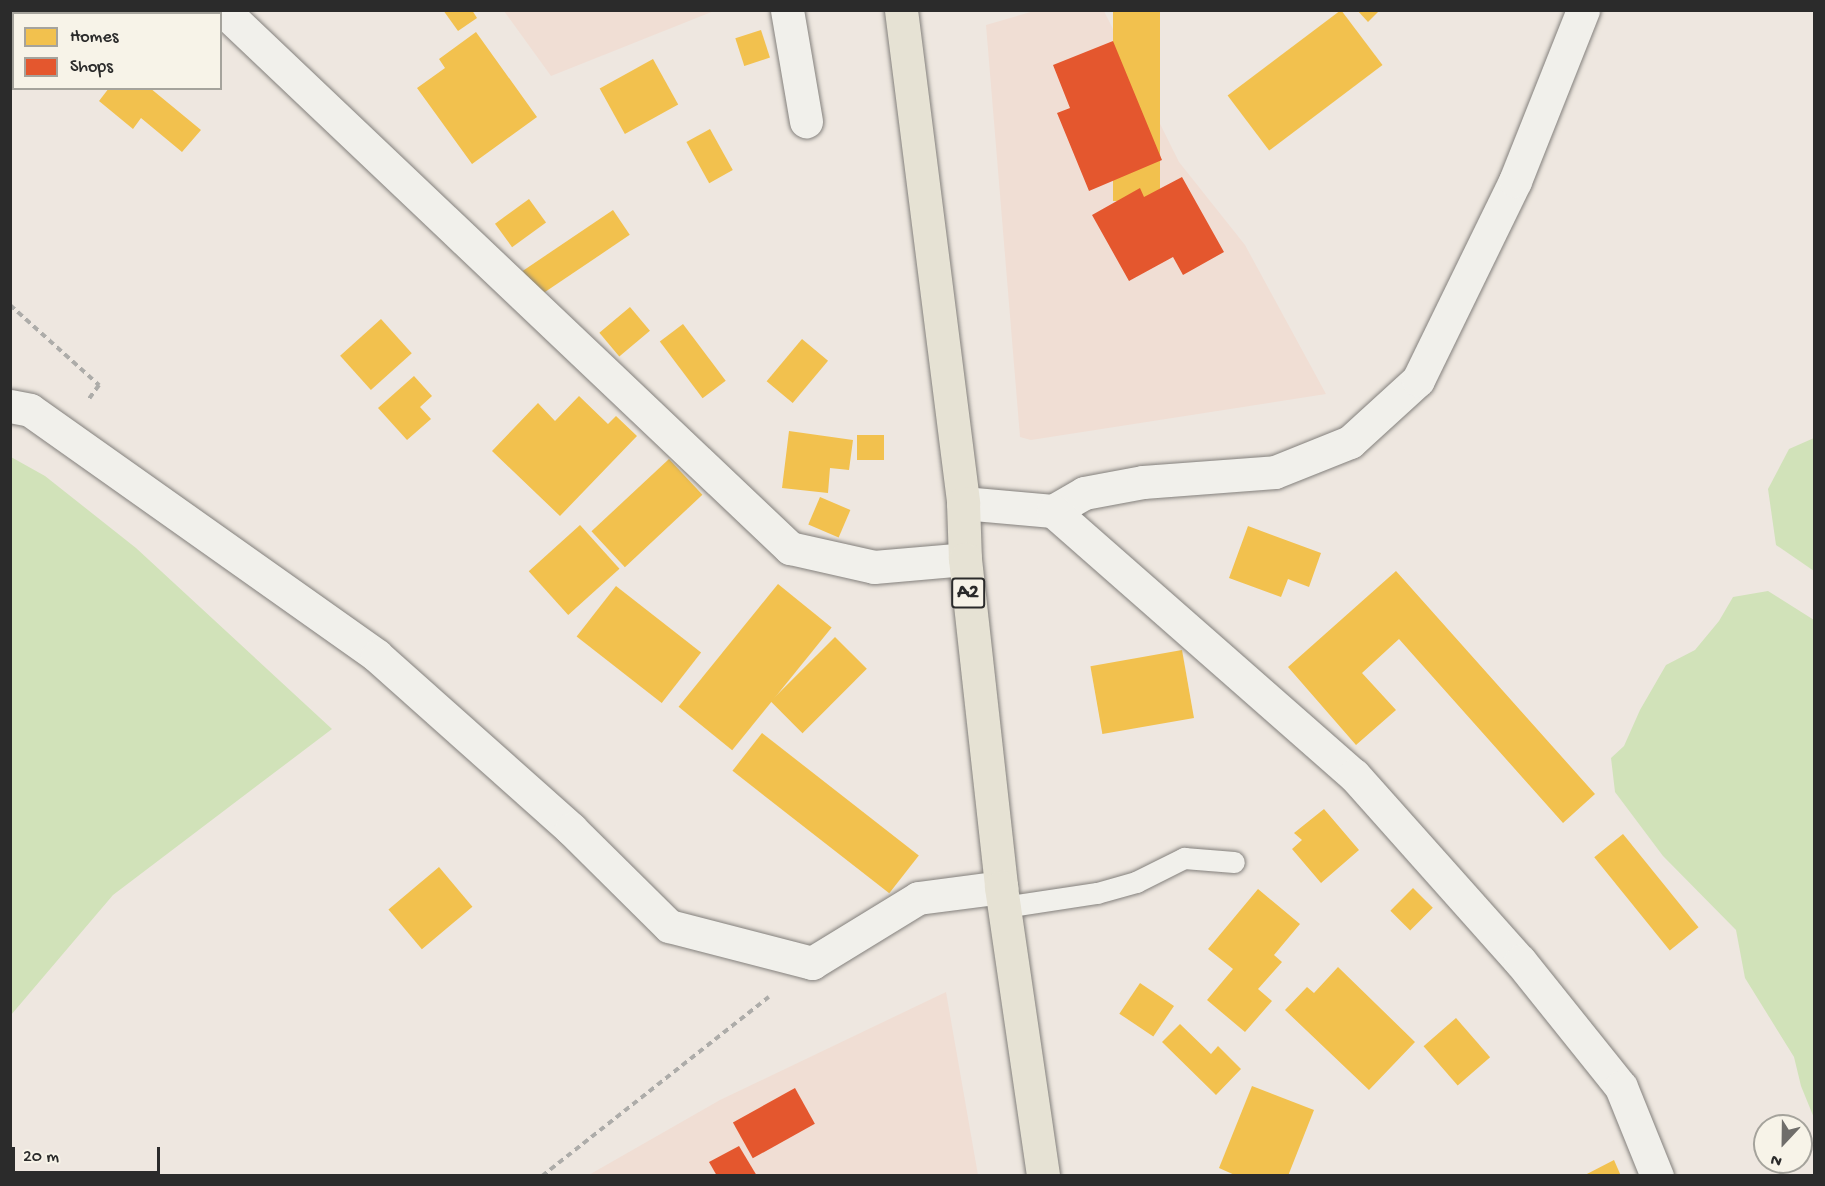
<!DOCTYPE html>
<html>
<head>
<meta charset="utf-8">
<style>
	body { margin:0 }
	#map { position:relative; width:1825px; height:1186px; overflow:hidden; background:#eee7e0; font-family:"Gochi Hand",sans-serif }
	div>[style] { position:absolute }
	.built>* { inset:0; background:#f0ded4 }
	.green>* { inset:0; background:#d1e2b9 }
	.homes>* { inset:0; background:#f2c14e; transform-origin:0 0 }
	.shops>* { inset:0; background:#e4572e; transform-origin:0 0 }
	.path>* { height:4px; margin-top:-2px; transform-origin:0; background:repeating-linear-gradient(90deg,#adaca9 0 6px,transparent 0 10.5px) }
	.roads { filter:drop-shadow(0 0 2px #83807c) drop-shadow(0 0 2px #83807c) }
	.service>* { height:21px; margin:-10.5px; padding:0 10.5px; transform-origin:10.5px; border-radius:10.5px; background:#f1f0eb }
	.minor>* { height:33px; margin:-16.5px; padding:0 16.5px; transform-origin:16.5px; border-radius:16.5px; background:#f1f0eb }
	.primary>* { height:33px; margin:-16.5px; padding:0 16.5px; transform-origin:16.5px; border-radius:16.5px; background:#e6e2d4 }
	span { translate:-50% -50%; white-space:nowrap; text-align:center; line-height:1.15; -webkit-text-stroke:6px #f7f3e8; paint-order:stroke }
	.shield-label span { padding:2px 4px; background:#f7f3e8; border:2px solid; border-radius:4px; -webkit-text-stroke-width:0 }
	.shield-label { font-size:20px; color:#2b2b2b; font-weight:700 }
	.frame { position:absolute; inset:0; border:12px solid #2b2b2b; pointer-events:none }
	.legend { position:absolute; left:12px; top:12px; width:210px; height:78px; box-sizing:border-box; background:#f7f3e8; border:2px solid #a5a39c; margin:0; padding:8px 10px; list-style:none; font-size:18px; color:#2b2b2b }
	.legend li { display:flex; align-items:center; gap:12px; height:30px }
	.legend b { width:30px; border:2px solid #a5a39c }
	.north { position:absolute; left:1753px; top:1114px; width:60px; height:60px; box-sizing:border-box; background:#f7f3e8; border:2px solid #a5a39c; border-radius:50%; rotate:202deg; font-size:16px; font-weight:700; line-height:24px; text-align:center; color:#2b2b2b }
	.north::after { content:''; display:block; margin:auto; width:21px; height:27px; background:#6f6d6a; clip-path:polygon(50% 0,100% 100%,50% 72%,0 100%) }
	.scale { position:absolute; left:12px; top:1147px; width:148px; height:27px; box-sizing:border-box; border:3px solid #2b2b2b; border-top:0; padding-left:8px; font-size:18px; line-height:21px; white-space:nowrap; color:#2b2b2b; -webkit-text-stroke:4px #f7f3e8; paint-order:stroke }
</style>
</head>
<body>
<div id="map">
	<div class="built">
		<i style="clip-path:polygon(504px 11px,714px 11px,551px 76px)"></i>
		<i style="clip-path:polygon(1034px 11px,1104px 11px,1179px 162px,1245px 245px,1326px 394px,1031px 440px,1020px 437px,986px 25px)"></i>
		<i style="clip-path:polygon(946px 992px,978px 1175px,587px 1176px,720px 1100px)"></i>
	</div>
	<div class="green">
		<i style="clip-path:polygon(1814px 438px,1814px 571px,1776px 545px,1768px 489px,1789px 449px)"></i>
		<i style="clip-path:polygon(11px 457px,45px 476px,136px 548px,332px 729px,113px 895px,11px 1015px)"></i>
		<i style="clip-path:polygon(1768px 591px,1814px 620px,1814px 1118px,1801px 1086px,1794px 1057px,1745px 978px,1736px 930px,1663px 856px,1615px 792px,1611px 758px,1624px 746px,1640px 710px,1666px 665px,1695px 650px,1719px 621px,1733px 597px)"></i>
	</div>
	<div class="homes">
		<i style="clip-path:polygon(10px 10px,25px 10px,22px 14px,14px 14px,14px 21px,10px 24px)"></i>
		<i style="clip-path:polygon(443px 10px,472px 10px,477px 18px,458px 31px)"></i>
		<i style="left:1113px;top:10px;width:47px;height:191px"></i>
		<i style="left:1341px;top:10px;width:69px;height:142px;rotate:53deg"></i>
		<i style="clip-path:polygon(1357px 10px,1380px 10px,1368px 22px)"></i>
		<i style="left:761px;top:30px;width:29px;height:27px;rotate:72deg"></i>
		<i style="clip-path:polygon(476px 32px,537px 117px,472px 164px,417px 88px,445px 68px,439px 59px)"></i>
		<i style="left:653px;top:59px;width:52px;height:61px;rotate:61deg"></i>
		<i style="clip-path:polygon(109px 88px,150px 88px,201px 130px,182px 152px,141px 118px,133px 129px,99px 101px)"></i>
		<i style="left:710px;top:129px;width:47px;height:27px;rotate:61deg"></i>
		<i style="left:529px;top:199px;width:29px;height:42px;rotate:54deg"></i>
		<i style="left:613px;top:210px;width:30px;height:109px;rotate:56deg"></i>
		<i style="left:630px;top:307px;width:31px;height:40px;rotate:50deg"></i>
		<i style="left:381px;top:319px;width:46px;height:55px;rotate:48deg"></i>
		<i style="left:683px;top:324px;width:71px;height:29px;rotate:53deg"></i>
		<i style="left:802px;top:339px;width:34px;height:55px;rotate:40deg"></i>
		<i style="clip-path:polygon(414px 376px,432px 396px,420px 407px,431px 419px,407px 440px,378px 408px)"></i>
		<i style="clip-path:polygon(579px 396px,608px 424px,616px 416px,637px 436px,560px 516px,492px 451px,538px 403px,555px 421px)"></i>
		<i style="clip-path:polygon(789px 431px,853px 440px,849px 470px,830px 468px,828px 493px,782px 488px)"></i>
		<i style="left:857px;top:435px;width:27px;height:25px"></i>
		<i style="left:669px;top:459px;width:49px;height:106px;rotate:47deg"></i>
		<i style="left:820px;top:497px;width:33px;height:30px;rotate:23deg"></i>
		<i style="left:580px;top:525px;width:59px;height:69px;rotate:48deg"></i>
		<i style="clip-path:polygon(1248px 526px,1321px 553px,1309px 587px,1288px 579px,1281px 597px,1229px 578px)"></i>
		<i style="clip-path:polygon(1396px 571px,1595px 794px,1563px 823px,1399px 639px,1362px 673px,1396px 710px,1356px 745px,1288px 667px)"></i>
		<i style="left:778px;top:584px;width:69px;height:158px;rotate:39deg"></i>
		<i style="left:616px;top:586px;width:108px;height:64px;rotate:38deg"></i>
		<i style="left:835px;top:637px;width:45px;height:91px;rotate:45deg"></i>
		<i style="left:1182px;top:650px;width:69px;height:93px;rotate:80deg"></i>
		<i style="left:762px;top:733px;width:199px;height:48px;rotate:38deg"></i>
		<i style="clip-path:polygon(1324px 809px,1359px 850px,1321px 883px,1292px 849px,1302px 840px,1294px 833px)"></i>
		<i style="left:1623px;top:834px;width:120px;height:37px;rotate:51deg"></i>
		<i style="left:439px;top:867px;width:52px;height:66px;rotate:50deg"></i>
		<i style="left:1413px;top:888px;width:28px;height:32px;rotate:45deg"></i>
		<i style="clip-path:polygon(1258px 889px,1300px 924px,1274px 955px,1282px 962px,1258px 989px,1272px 1001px,1245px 1032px,1207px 1000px,1233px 969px,1208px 949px)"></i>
		<i style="clip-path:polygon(1338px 967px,1415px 1042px,1369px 1090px,1285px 1010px,1307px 987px,1314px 993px)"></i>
		<i style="left:1140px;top:983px;width:41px;height:37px;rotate:34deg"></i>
		<i style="left:1456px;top:1018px;width:52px;height:43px;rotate:49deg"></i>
		<i style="clip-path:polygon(1180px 1024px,1211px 1054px,1218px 1046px,1241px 1069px,1216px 1095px,1162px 1042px)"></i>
		<i style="clip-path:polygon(1252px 1086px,1314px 1110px,1288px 1176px,1237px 1176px,1219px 1168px)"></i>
		<i style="clip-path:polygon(1614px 1160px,1621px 1176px,1583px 1176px)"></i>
	</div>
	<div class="shops">
		<i style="clip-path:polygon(1113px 41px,1162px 160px,1089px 191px,1057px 113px,1070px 108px,1053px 65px)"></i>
		<i style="clip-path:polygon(1182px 177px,1224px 252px,1183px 275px,1173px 257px,1129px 281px,1092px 215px,1140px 188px,1144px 197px)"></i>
		<i style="left:795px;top:1088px;width:41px;height:71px;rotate:61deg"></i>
		<i style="clip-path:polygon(739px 1146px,757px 1176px,717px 1176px,709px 1162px)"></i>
	</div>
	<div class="path">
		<i style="left:10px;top:305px;width:120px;rotate:42deg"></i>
		<i style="left:99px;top:385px;width:17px;rotate:126deg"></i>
		<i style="left:542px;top:1176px;width:289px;rotate:-38.3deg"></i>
	</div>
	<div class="roads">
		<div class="service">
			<i style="left:1004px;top:907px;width:94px;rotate:-8.6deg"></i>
			<i style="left:1097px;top:893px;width:41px;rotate:-15.8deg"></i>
			<i style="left:1136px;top:882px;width:54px;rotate:-26.6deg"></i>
			<i style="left:1184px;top:858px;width:50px;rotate:4.6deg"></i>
		</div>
		<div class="minor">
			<i style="left:223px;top:10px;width:782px;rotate:43.5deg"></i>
			<i style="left:790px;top:548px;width:86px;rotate:12.7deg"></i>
			<i style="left:874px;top:567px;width:91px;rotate:-5deg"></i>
			<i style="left:787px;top:10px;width:113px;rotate:80.3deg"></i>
			<i style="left:10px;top:406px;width:20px;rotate:11deg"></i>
			<i style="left:30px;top:410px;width:425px;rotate:35.3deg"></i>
			<i style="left:377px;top:656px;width:260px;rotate:41.7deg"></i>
			<i style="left:571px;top:829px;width:138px;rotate:44.7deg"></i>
			<i style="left:669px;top:926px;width:148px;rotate:14.5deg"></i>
			<i style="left:812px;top:963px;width:124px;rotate:-31.5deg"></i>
			<i style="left:918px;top:898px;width:84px;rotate:-7.5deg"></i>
			<i style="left:963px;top:503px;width:90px;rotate:5.1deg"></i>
			<i style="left:1053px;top:511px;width:36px;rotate:-30deg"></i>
			<i style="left:1084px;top:493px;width:60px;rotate:-10.6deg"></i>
			<i style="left:1143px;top:482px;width:132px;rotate:-4.3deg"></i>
			<i style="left:1275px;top:472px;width:81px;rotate:-21.8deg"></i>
			<i style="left:1350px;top:442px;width:92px;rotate:-42.4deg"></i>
			<i style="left:1418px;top:380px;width:221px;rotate:-64deg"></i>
			<i style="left:1515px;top:181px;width:184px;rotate:-68.3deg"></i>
			<i style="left:1053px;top:511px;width:400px;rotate:41.3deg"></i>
			<i style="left:1354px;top:775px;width:249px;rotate:48.3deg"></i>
			<i style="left:1520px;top:961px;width:161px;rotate:51.3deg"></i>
			<i style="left:1621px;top:1087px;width:96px;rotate:68deg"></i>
		</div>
		<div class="primary">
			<i style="left:901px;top:10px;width:497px;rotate:82.8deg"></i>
			<i style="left:963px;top:503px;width:56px;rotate:88deg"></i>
			<i style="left:965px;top:559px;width:330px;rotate:83.7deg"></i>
			<i style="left:1001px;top:887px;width:292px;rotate:81.7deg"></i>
		</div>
	</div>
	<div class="shield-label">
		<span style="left:968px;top:593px">A2</span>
	</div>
	<div class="frame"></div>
	<ul class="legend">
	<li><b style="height:16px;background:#f2c14e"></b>Homes</li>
	<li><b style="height:16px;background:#e4572e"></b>Shops</li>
	</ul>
	<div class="north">N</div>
	<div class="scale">20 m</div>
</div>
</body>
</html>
